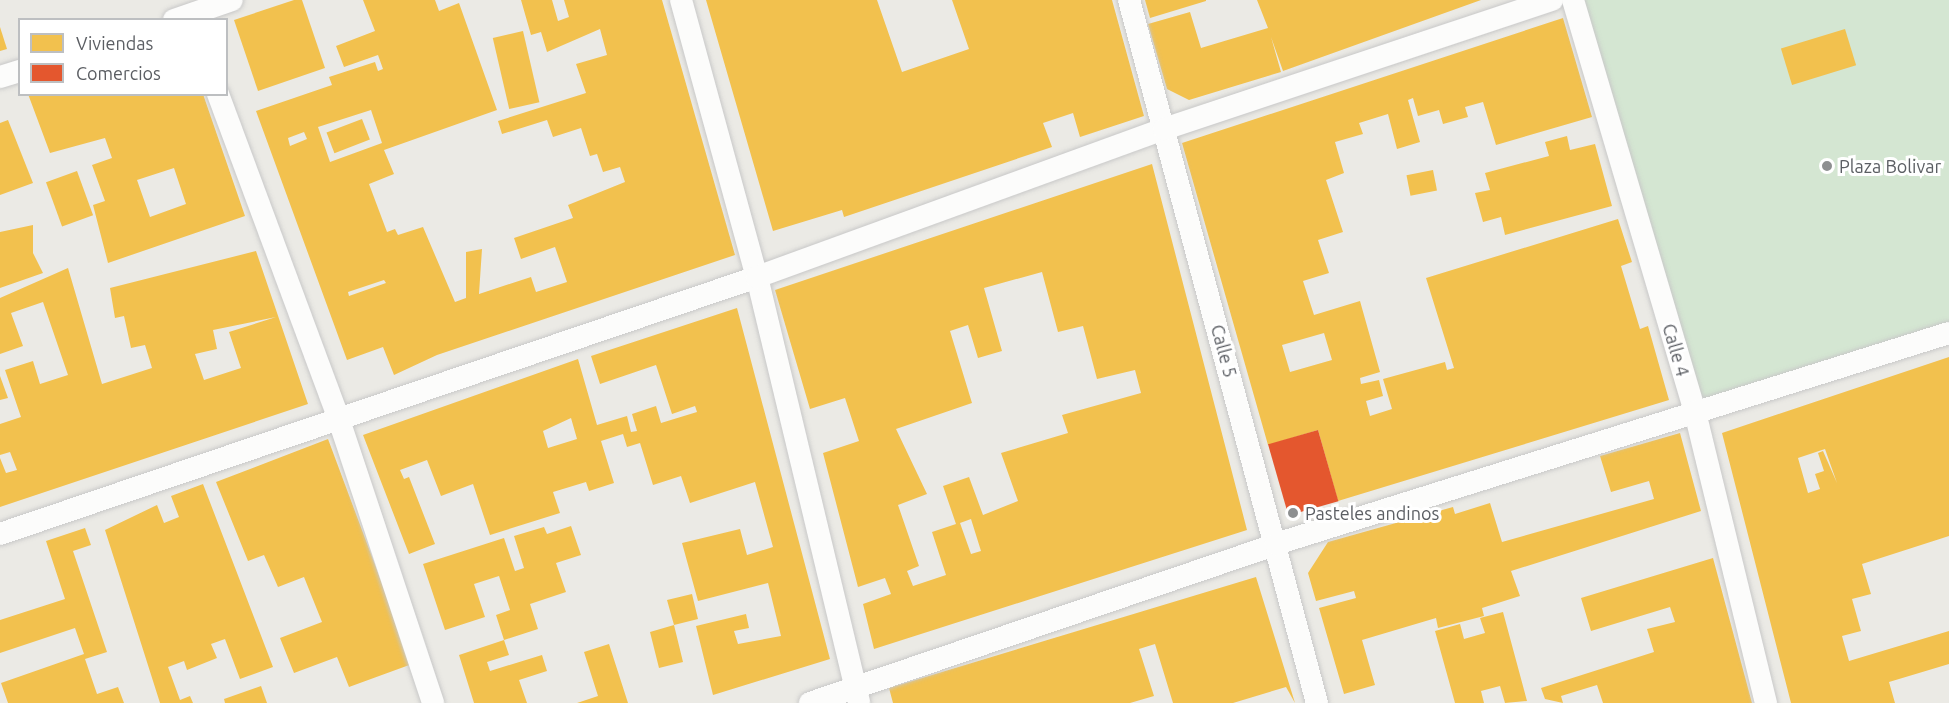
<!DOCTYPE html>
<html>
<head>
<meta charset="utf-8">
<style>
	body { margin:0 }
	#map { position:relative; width:1949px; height:703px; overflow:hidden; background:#ebeae5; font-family:Ubuntu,sans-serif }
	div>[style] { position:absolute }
	.green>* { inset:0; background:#d4e6d2 }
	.homes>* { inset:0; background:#f2c14e; transform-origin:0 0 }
	.shops>* { inset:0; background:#e4572e; transform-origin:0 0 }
	.roads { filter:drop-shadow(0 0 2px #c8c8c8) drop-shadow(0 0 2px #c8c8c8) }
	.street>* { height:22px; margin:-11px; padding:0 11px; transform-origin:11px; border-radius:11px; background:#fcfcfb }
	.dots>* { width:16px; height:16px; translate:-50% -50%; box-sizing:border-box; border:3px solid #fff; border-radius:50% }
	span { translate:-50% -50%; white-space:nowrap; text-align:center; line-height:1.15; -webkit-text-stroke:6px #fff; paint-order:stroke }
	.poi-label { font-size:18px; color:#5b5e63 }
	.left { translate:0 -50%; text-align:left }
	.street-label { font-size:18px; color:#5b5e63 }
	.legend { position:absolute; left:18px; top:18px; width:210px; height:78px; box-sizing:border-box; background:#fff; border:2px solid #bdbfc1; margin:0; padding:8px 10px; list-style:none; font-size:18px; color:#5b5e63 }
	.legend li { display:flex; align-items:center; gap:12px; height:30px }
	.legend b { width:30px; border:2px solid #bdbfc1 }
</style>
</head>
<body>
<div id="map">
	<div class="green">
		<i style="clip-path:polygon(1573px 0,1949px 0,1949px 333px,1695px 412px)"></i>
	</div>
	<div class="homes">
		<i style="clip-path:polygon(294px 0,302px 0,325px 68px,258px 91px,234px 20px)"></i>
		<i style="clip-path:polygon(evenodd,363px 0,435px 0,439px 11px,459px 3px,497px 110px,384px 150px,394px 174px,369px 184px,387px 232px,395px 229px,398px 235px,423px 227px,455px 302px,466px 298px,466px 252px,482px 249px,479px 294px,531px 277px,536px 292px,567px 282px,555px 247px,521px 259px,514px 238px,573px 218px,568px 205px,625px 182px,620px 167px,603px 172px,597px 154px,590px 156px,581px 128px,553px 137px,547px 120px,502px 134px,498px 121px,586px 93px,576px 64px,607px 55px,600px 29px,547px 52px,541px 32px,531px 35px,521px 0,552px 0,558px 21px,569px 17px,564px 0,662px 0,735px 255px,437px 355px,394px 375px,383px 347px,347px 360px,256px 111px,332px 85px,329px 77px,375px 62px,378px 71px,383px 69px,378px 55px,344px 67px,336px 46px,375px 31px,363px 0,371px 110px,382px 143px,330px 162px,318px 127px,371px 110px,363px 0,304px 132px,307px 139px,290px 146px,288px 138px,304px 132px,363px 0,384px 280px,386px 283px,349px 296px,348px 292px,384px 280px)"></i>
		<i style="clip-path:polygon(706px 0,877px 0,902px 72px,969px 49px,952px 0,1112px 0,1144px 116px,1080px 137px,1073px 113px,1043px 123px,1052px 147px,844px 217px,842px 210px,773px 231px)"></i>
		<i style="clip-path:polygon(1145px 0,1206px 0,1206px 1px,1150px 18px)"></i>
		<i style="clip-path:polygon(1257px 0,1481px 0,1283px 71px,1271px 37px,1281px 72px,1189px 100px,1167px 89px,1148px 24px,1190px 12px,1201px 48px,1268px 28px)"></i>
		<i style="clip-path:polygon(evenodd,1563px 18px,1592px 117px,1496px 145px,1483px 102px,1465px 107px,1468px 117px,1443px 124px,1439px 110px,1418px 116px,1413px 98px,1408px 100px,1420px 142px,1397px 149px,1388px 114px,1359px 123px,1363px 134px,1335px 142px,1344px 173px,1326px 180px,1343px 232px,1318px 240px,1329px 273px,1303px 281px,1314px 315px,1360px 301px,1380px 372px,1360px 378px,1361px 384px,1379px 380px,1383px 396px,1366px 401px,1370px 416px,1392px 409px,1383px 379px,1445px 362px,1447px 370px,1454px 368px,1426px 278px,1618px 219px,1632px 262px,1621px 266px,1640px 329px,1648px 326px,1669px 400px,1338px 501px,1318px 430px,1268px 445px,1182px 143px,1563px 18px,1324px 333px,1332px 360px,1290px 372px,1282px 345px,1324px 333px)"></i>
		<i style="clip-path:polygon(0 27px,7px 49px,0 51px)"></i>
		<i style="left:1845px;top:29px;width:38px;height:67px;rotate:73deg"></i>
		<i style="left:523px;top:31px;width:73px;height:31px;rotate:77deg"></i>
		<i style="clip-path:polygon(evenodd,28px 94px,203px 94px,245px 216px,108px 263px,93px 205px,105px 201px,92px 165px,112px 158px,105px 138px,50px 153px,28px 94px,174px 168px,186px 204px,150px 217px,137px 180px,174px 168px)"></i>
		<i style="left:362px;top:119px;width:22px;height:38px;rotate:69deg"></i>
		<i style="clip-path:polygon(8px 120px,33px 183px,0 195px,0 123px)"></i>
		<i style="clip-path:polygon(1567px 136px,1570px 150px,1595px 144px,1612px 206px,1505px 235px,1501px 217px,1483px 222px,1475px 193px,1490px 190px,1485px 173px,1549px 156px,1545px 142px)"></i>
		<i style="clip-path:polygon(evenodd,1152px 164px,1247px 530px,874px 649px,863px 604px,891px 594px,885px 578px,858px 587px,823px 453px,859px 441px,845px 398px,810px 409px,775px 290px,1152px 164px,1042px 272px,1058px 332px,1083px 326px,1097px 379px,1135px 370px,1141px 393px,1062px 415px,1068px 433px,1001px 453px,1018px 501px,983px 515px,969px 477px,943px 486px,956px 524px,932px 532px,946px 575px,913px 586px,907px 571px,919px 566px,898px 505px,927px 494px,896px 429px,972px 403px,950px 331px,968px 325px,978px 358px,1002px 351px,984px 288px,1042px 272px,1152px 164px,971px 519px,981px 551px,971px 554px,960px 523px,971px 519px)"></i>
		<i style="left:1433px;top:170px;width:21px;height:27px;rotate:79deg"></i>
		<i style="left:77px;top:171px;width:47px;height:33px;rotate:70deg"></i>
		<i style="clip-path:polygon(33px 225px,33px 253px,43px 273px,0 288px,0 232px)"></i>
		<i style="clip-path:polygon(evenodd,256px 251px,308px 404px,0 507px,0 458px,6px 473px,17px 470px,10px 452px,0 455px,0 424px,21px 417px,5px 370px,33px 361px,40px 384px,68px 375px,43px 302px,11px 313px,23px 346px,0 354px,0 298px,68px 268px,102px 384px,152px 368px,145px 345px,131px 348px,124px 316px,115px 318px,110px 288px,256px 251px,276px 317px,229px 332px,241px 368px,204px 380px,195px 354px,217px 349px,213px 330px,276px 317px)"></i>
		<i style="clip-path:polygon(evenodd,737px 308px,830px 659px,713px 695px,696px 626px,746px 614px,749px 628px,734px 631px,738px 644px,781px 636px,768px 583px,698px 601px,682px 543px,740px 529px,747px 555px,773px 547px,755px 482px,690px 503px,681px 476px,653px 485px,640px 443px,627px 447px,623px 434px,601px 441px,614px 483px,589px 491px,586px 482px,553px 492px,560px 513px,490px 535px,473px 484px,441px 496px,427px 460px,400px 470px,404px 479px,409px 477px,435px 544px,409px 554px,363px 435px,578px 359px,597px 425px,627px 416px,631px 432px,637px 431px,632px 414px,656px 406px,661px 423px,697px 412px,695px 406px,672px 414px,656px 365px,600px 384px,591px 356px,737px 308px,571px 418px,577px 439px,548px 448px,543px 431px,571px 418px)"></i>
		<i style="clip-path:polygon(evenodd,1949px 357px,1949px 536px,1862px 564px,1871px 594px,1852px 599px,1861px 631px,1842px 636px,1849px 661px,1949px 631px,1949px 664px,1889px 682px,1895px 703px,1791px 703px,1722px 433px,1949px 357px,1825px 449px,1837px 483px,1823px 451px,1818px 453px,1824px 471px,1815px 474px,1820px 489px,1808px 493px,1798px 458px,1825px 449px)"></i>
		<i style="clip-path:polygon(0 376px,8px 398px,0 400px)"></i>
		<i style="clip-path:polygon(1680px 433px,1701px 511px,1511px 571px,1520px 596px,1482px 608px,1484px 616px,1438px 628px,1436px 618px,1362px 640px,1375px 685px,1344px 694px,1319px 608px,1356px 598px,1354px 591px,1316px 601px,1308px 573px,1328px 542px,1453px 507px,1455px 514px,1490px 503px,1502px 542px,1654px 499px,1649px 481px,1611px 492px,1600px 456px)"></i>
		<i style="clip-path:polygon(328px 439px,412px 664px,349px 687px,337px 657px,294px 673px,280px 638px,322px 622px,304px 577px,278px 587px,264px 555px,248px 561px,216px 482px)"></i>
		<i style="clip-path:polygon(203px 484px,273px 667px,240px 679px,225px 639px,211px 644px,217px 658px,187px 670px,184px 661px,168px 667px,180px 700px,190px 696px,193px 703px,160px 703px,105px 530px,157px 505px,164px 523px,179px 517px,171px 496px)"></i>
		<i style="clip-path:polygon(571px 526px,581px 555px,556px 563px,566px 592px,530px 604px,538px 629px,504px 640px,509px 655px,487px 662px,490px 671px,542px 655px,547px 671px,519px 680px,527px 703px,474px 703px,459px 655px,504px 640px,496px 615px,510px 610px,499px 576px,474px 584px,485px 617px,445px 630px,423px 564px,504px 538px,515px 571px,524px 568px,514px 536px,544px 527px,547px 534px)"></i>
		<i style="clip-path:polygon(85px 528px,91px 545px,73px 551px,107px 652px,85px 659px,97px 694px,118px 687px,124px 703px,8px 703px,1px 683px,84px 654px,75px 628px,0 653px,0 620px,65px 599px,46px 541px)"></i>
		<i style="clip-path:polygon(1713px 558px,1752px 703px,1603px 703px,1597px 685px,1561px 696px,1563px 703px,1545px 699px,1541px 688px,1654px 652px,1647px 629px,1675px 622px,1670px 607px,1591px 631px,1581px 598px)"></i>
		<i style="clip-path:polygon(1256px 577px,1295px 703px,1286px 687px,1233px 703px,1173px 703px,1155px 644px,1139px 649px,1154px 696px,1130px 703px,893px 703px,889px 688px)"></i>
		<i style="clip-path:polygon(692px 594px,698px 619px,674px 625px,683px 662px,659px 668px,650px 632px,674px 625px,667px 600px)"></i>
		<i style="clip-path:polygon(1503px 612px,1527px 701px,1505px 703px,1500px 686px,1481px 691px,1484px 703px,1455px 703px,1435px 631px,1460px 624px,1464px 639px,1485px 633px,1480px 618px)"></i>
		<i style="clip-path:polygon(609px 644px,628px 703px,577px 703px,598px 696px,584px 652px)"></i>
		<i style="clip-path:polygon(261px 686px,267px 703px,225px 703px,224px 699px)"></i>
	</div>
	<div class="shops">
		<i style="left:1318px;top:430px;width:74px;height:52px;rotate:74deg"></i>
	</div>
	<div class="roads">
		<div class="street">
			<i style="left:681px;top:0;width:287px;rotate:74.7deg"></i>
			<i style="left:757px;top:277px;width:437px;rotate:76.5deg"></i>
			<i style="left:1129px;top:0;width:728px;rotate:75.03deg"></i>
			<i style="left:1573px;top:0;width:430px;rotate:73.5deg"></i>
			<i style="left:1695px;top:412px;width:300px;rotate:76.3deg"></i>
			<i style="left:174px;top:20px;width:61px;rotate:-19deg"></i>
			<i style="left:0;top:77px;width:21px;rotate:-17deg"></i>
			<i style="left:218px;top:94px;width:348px;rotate:69.6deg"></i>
			<i style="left:339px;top:420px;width:298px;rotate:71.6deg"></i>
			<i style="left:0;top:534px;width:799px;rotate:-18.75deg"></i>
			<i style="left:757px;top:277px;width:433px;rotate:-20deg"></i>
			<i style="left:1164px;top:129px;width:409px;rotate:-18.4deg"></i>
			<i style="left:810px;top:703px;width:492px;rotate:-18.8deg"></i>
			<i style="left:1276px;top:544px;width:705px;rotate:-17.41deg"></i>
		</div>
	</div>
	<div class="dots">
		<i style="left:1827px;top:166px;background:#8d8f90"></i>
		<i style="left:1293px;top:513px;background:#8d8f90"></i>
	</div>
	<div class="poi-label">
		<span class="left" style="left:1839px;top:166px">Plaza Bolivar</span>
		<span class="left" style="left:1305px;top:513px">Pasteles andinos</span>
	</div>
	<div class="street-label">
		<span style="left:1676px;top:350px;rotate:74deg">Calle 4</span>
		<span style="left:1224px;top:351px;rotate:75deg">Calle 5</span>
	</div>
	<ul class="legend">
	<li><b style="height:16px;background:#f2c14e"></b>Viviendas</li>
	<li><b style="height:16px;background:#e4572e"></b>Comercios</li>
	</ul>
</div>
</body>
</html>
